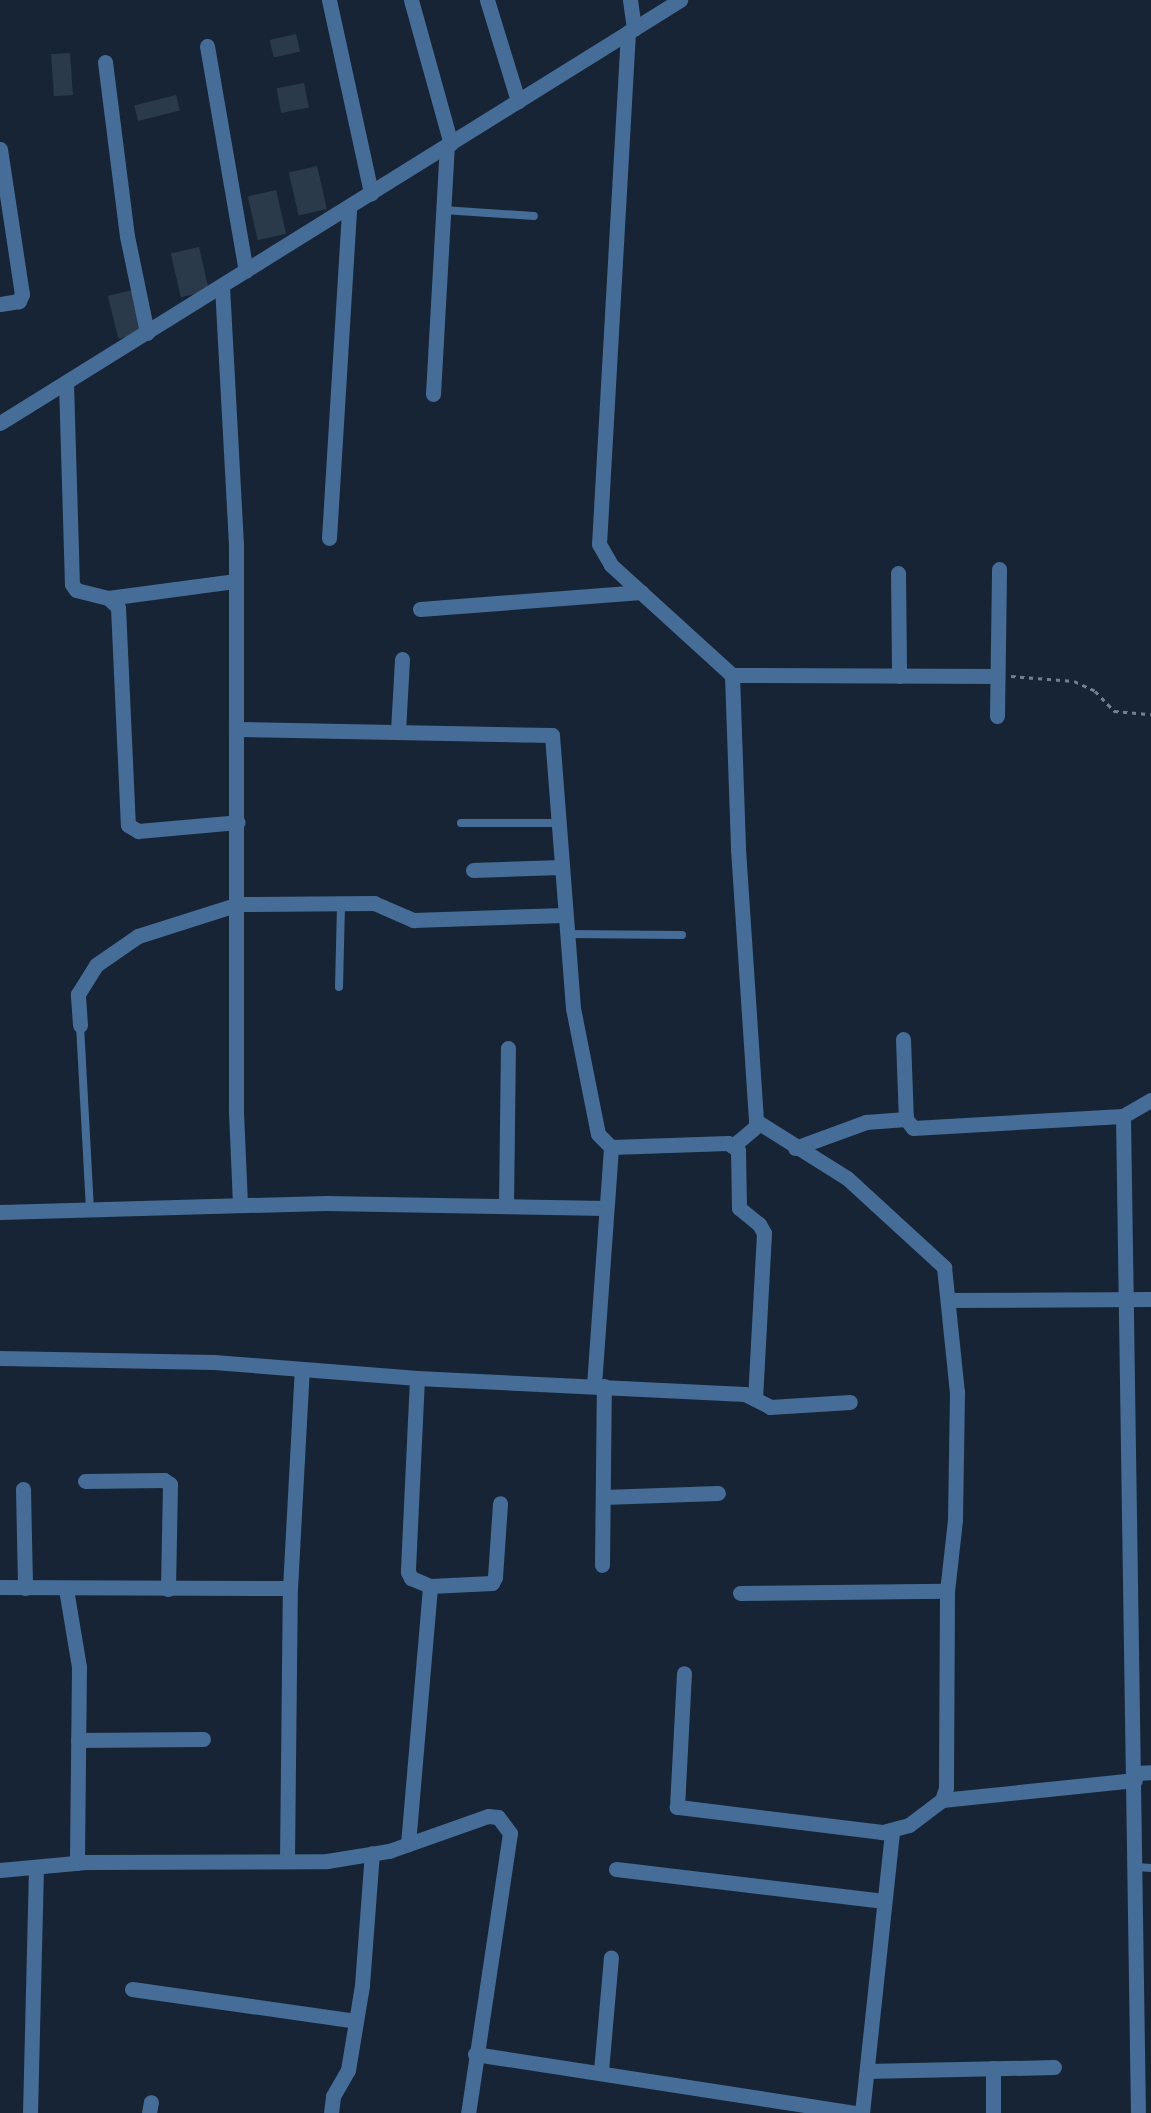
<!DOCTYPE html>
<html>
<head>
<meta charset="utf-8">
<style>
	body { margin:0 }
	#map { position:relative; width:1151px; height:2113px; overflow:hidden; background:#172435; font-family:"Noto Sans",sans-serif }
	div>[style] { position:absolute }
	.building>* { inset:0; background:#2b3a4b; transform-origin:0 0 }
	.path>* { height:3px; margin-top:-1.5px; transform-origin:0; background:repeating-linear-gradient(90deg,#75808d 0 4.5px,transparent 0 9px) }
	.service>* { height:8px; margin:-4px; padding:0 4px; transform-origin:4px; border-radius:4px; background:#466c98 }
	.minor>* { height:15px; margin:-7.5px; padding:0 7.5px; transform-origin:7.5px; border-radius:7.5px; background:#466c98 }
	span { translate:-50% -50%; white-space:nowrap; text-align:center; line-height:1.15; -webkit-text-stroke:4.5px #070d14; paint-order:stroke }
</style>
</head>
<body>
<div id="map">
	<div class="building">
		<i style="left:296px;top:34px;width:18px;height:27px;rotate:77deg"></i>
		<i style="left:70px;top:53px;width:42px;height:19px;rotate:86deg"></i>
		<i style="left:304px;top:83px;width:25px;height:28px;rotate:79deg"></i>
		<i style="left:176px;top:95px;width:16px;height:43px;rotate:76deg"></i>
		<i style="left:317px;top:166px;width:44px;height:29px;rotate:77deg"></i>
		<i style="left:276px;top:190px;width:45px;height:29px;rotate:77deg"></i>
		<i style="left:199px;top:247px;width:45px;height:29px;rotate:77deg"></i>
		<i style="left:136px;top:289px;width:44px;height:29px;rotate:76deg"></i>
	</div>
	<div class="path">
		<i style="left:1011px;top:676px;width:63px;rotate:4.5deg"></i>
		<i style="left:1074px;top:681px;width:23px;rotate:25deg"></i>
		<i style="left:1095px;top:691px;width:28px;rotate:46deg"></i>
		<i style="left:1114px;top:711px;width:37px;rotate:5deg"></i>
	</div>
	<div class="service">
		<i style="left:443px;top:210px;width:91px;rotate:3.8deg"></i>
		<i style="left:461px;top:823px;width:97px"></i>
		<i style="left:567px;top:934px;width:115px;rotate:0.5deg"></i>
		<i style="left:339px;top:987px;width:83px;rotate:-88.6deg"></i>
		<i style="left:80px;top:1025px;width:185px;rotate:86.9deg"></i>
		<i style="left:1136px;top:1867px;width:15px;rotate:4deg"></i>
	</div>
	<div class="minor">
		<i style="left:329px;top:0;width:198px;rotate:77.7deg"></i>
		<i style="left:411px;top:0;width:149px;rotate:74.5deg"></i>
		<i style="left:487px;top:0;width:106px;rotate:72.9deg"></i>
		<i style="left:630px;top:0;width:29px;rotate:82deg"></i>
		<i style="left:628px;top:32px;width:513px;rotate:93.24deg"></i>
		<i style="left:599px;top:544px;width:24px;rotate:60deg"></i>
		<i style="left:611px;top:565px;width:164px;rotate:42.3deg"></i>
		<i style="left:732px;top:675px;width:174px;rotate:88deg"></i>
		<i style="left:738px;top:849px;width:273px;rotate:86.2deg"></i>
		<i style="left:756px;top:1121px;width:107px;rotate:32.1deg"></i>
		<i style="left:847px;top:1178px;width:132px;rotate:42.5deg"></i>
		<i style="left:944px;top:1267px;width:126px;rotate:84.1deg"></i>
		<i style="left:957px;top:1392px;width:128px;rotate:90.9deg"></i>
		<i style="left:955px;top:1520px;width:71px;rotate:96.4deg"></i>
		<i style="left:947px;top:1591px;width:197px;rotate:90.3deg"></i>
		<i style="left:946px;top:1788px;width:13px;rotate:108deg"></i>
		<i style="left:942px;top:1800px;width:41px;rotate:142.9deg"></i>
		<i style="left:909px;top:1825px;width:28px;rotate:165deg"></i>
		<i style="left:882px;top:1832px;width:207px;rotate:-173deg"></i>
		<i style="left:677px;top:1807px;width:134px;rotate:-87deg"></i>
		<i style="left:207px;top:46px;width:228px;rotate:80.2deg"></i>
		<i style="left:105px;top:62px;width:175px;rotate:82.8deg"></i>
		<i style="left:127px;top:236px;width:99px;rotate:78.3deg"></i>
		<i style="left:0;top:149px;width:147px;rotate:81.4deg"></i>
		<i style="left:22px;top:294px;width:8px;rotate:113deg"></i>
		<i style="left:19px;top:301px;width:19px;rotate:171deg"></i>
		<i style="left:222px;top:286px;width:260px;rotate:86.9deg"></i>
		<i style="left:236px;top:546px;width:566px;rotate:90deg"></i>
		<i style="left:236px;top:1112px;width:93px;rotate:87.5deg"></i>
		<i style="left:66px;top:383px;width:201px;rotate:88.3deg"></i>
		<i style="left:72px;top:584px;width:7px;rotate:56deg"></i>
		<i style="left:76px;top:590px;width:33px;rotate:14deg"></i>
		<i style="left:108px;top:598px;width:13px;rotate:42deg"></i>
		<i style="left:118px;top:607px;width:218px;rotate:87.4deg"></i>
		<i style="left:128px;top:825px;width:12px;rotate:31deg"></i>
		<i style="left:138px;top:831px;width:100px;rotate:-5.1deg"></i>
		<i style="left:433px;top:394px;width:248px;rotate:-86.8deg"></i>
		<i style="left:0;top:423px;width:801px;rotate:-31.88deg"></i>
		<i style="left:329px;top:538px;width:332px;rotate:-86.5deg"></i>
		<i style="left:898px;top:573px;width:103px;rotate:89.4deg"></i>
		<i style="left:108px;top:598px;width:129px;rotate:-7.6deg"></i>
		<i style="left:420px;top:609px;width:222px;rotate:-4.4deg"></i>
		<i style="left:732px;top:675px;width:265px;rotate:0.2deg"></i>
		<i style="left:997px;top:716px;width:147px;rotate:-89.2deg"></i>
		<i style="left:237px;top:729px;width:315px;rotate:1.1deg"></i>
		<i style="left:552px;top:735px;width:274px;rotate:85.6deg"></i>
		<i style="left:573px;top:1008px;width:128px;rotate:78.8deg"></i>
		<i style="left:598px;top:1134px;width:18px;rotate:45deg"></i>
		<i style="left:611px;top:1147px;width:117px;rotate:-2deg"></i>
		<i style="left:728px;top:1143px;width:12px;rotate:35deg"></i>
		<i style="left:738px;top:1150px;width:58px;rotate:89deg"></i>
		<i style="left:739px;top:1208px;width:26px;rotate:39deg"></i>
		<i style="left:759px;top:1224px;width:10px;rotate:61deg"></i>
		<i style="left:764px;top:1233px;width:166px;rotate:93.1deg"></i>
		<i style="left:398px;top:731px;width:72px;rotate:-86.8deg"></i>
		<i style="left:473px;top:870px;width:88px;rotate:-2deg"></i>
		<i style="left:80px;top:1025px;width:31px;rotate:-94deg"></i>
		<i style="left:78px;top:994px;width:34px;rotate:-58deg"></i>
		<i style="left:96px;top:965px;width:51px;rotate:-34.6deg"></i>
		<i style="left:138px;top:936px;width:106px;rotate:-17.6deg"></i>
		<i style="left:239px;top:904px;width:135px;rotate:-0.4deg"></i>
		<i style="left:374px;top:903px;width:43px;rotate:23.6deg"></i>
		<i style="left:413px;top:920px;width:152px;rotate:-1.9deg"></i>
		<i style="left:903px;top:1039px;width:80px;rotate:87.9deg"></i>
		<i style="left:906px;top:1119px;width:11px;rotate:52deg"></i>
		<i style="left:913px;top:1128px;width:210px;rotate:-3.3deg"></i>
		<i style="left:1123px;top:1116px;width:32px;rotate:-30deg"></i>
		<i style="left:1123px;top:1116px;width:997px;rotate:89.14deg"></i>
		<i style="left:734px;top:1145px;width:33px;rotate:-40deg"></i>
		<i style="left:795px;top:1148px;width:76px;rotate:-20.1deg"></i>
		<i style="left:866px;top:1122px;width:40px;rotate:-4.3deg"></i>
		<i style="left:506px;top:1206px;width:158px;rotate:-89.3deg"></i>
		<i style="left:0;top:1212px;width:326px;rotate:-1.6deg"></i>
		<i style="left:326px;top:1203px;width:280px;rotate:1deg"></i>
		<i style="left:948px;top:1300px;width:203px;rotate:-0.3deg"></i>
		<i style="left:0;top:1358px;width:214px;rotate:1.1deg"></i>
		<i style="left:214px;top:1362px;width:204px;rotate:4.5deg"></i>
		<i style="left:417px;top:1378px;width:328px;rotate:2.8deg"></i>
		<i style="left:745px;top:1394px;width:28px;rotate:27deg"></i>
		<i style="left:770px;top:1407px;width:80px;rotate:-3.6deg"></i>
		<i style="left:417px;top:1378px;width:194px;rotate:92.7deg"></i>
		<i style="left:408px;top:1572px;width:7px;rotate:63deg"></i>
		<i style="left:411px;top:1578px;width:21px;rotate:23deg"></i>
		<i style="left:430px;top:1586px;width:62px;rotate:-2.8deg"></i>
		<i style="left:492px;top:1583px;width:7px;rotate:-63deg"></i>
		<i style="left:495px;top:1577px;width:74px;rotate:-86.1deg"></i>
		<i style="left:594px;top:1385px;width:239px;rotate:-85.9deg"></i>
		<i style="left:85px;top:1481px;width:79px;rotate:-0.7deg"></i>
		<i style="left:164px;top:1480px;width:7px;rotate:34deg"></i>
		<i style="left:170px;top:1484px;width:105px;rotate:91.1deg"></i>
		<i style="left:23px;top:1489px;width:99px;rotate:88.8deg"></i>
		<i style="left:603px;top:1497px;width:115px;rotate:-2deg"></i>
		<i style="left:602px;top:1565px;width:179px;rotate:-89.4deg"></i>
		<i style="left:0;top:1587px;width:290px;rotate:0.2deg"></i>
		<i style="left:66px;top:1589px;width:79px;rotate:80.5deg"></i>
		<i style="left:79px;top:1667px;width:196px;rotate:90.6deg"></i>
		<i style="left:740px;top:1593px;width:207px;rotate:-0.6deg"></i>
		<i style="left:78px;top:1740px;width:125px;rotate:-0.5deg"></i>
		<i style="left:1134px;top:1773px;width:17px;rotate:-3deg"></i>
		<i style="left:942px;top:1800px;width:194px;rotate:-5.9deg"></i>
		<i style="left:408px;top:1844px;width:259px;rotate:-85.1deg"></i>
		<i style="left:287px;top:1860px;width:272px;rotate:-89.4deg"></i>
		<i style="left:290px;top:1588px;width:219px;rotate:-86.9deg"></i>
		<i style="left:616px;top:1869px;width:270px;rotate:6.8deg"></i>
		<i style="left:0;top:1870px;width:86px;rotate:-5.3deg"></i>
		<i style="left:86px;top:1862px;width:241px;rotate:-0.2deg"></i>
		<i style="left:327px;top:1861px;width:63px;rotate:-9.2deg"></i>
		<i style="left:389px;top:1851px;width:105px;rotate:-19.5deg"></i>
		<i style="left:488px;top:1816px;width:10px;rotate:6deg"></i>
		<i style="left:498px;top:1817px;width:20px;rotate:53deg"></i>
		<i style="left:510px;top:1833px;width:283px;rotate:98.5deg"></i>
		<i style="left:132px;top:1989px;width:226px;rotate:8.1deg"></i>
		<i style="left:475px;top:2054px;width:386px;rotate:8.8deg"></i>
		<i style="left:993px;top:2068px;width:45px;rotate:90deg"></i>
		<i style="left:601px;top:2071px;width:114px;rotate:-85deg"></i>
		<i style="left:867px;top:2071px;width:187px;rotate:-1.2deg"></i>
		<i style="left:30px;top:2113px;width:246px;rotate:-88.6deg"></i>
		<i style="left:149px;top:2113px;width:11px;rotate:-80deg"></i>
		<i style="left:331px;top:2113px;width:17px;rotate:-83deg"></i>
		<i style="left:333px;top:2096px;width:30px;rotate:-60deg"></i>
		<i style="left:348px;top:2070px;width:86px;rotate:-80.6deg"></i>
		<i style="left:362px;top:1985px;width:132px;rotate:-85.7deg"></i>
		<i style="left:862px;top:2113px;width:284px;rotate:-83.9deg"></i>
	</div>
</div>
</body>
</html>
